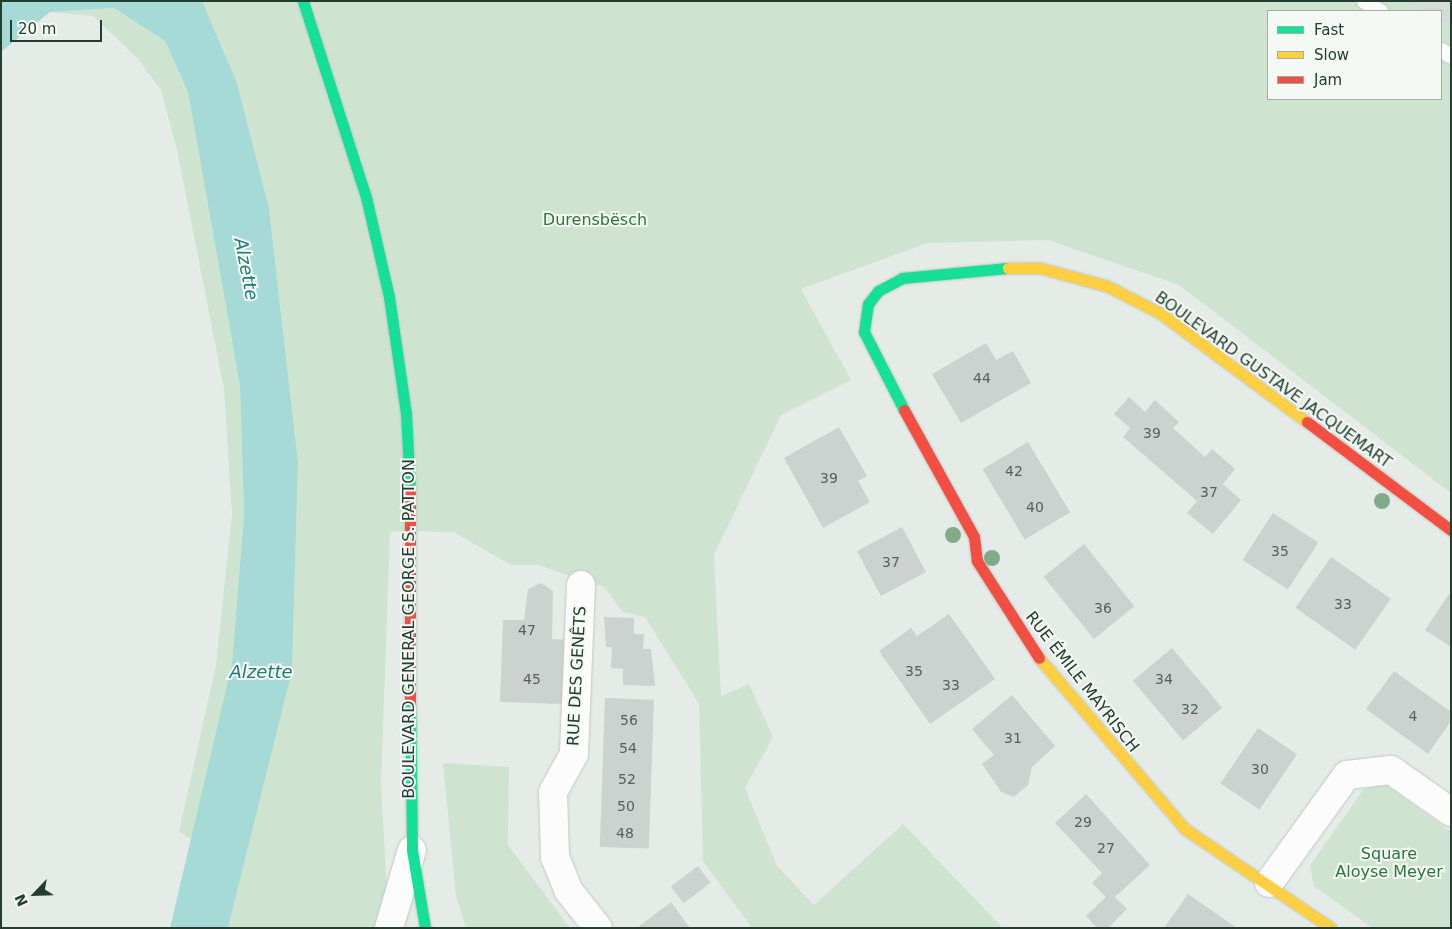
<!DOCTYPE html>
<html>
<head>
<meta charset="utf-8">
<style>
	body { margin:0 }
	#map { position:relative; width:1452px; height:929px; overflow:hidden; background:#e5ebe7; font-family:"DejaVu Sans",sans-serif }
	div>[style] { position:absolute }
	.built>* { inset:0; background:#d3dcd6 }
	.green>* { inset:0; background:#cee4d0 }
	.water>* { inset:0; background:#a6dad6 }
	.building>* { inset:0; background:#ccd2cf; transform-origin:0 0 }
	.roads { filter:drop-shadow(0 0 1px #c2c8c4) drop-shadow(0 0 1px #c2c8c4) }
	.lane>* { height:15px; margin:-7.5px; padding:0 7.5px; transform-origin:7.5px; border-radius:7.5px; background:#fbfcfb }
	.street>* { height:28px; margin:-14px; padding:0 14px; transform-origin:14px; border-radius:14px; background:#fbfcfb }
	.fast>* { height:11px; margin:-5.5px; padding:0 5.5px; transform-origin:5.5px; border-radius:5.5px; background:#16e098 }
	.slow>* { height:11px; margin:-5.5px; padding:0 5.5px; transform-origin:5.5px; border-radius:5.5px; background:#ffcf43 }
	.jam>* { height:11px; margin:-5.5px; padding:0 5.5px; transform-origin:5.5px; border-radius:5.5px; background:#f24e42 }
	.trees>* { width:16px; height:16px; margin:-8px; border-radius:50%; background:#80aa88 }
	span { translate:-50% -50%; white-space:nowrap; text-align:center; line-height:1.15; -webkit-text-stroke:4px #f4f9f5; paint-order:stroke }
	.number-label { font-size:14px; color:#4e6459 }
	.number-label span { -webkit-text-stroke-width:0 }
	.park-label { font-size:16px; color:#2d753a }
	.street-label { font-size:16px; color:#233e31 }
	.water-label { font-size:18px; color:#1d7a77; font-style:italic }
	.frame { position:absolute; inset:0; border:2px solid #233e31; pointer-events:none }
	.legend { position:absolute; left:1267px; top:10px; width:175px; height:90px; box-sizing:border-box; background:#f4f9f5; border:1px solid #a0aea7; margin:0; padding:6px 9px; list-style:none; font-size:15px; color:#233e31 }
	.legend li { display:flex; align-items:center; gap:10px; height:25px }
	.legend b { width:25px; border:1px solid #a0aea7 }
	.north { position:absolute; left:10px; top:869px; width:50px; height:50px; -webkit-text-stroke:4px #f4f9f5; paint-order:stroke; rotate:246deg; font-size:14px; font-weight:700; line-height:20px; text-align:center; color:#233e31 }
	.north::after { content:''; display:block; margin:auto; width:18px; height:22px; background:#233e31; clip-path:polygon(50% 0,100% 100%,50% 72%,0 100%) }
	.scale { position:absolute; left:10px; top:20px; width:92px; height:22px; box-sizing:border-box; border:2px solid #233e31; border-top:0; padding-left:6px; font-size:15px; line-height:18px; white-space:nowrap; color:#233e31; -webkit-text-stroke:4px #f4f9f5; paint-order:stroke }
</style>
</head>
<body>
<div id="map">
	<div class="built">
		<i style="clip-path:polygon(1405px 1px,1451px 1px,1451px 28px,1441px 22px,1441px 11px,1422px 11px)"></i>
	</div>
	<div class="green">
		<i style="clip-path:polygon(202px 1px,1405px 1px,1422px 11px,1268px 11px,1268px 99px,1441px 99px,1441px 22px,1451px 28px,1451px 493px,1179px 285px,1048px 240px,928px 243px,801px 289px,851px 380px,781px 415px,714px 555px,721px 696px,749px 684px,773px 737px,745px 788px,777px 866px,814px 905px,903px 824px,1003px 928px,752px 928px,703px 861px,699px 704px,645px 617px,623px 612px,604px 587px,538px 565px,511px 565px,454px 532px,412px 531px,390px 532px,381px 785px,389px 928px,228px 928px,292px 671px,298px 463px,269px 208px,237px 83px)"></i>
		<i style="clip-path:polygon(114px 8px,165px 41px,188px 92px,240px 386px,244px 515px,232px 664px,193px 840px,179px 832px,216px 665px,232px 514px,224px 389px,177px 150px,161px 90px,137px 58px,93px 16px,50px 12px)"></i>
		<i style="clip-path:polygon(443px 763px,509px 767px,508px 845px,570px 928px,466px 928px,456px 897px)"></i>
		<i style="clip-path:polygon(1385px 784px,1451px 832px,1451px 928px,1372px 928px,1314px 886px,1310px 865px,1364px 789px)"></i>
	</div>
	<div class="water">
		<i style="clip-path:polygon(1px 1px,202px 1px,237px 83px,269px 208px,298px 463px,292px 671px,228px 928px,170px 928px,232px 664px,244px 515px,240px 386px,188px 92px,165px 41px,114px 8px,50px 12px,1px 52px)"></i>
	</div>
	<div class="building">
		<i style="clip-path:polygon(986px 343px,996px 360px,1013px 351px,1031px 383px,961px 423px,932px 374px)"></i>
		<i style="clip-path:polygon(1129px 397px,1145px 412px,1155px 400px,1179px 422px,1173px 428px,1205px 457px,1212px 449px,1235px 469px,1223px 484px,1241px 500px,1213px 534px,1187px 513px,1197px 501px,1123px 437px,1130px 428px,1114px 414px)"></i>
		<i style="clip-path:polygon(839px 427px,867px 476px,858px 481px,870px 502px,823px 528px,784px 458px)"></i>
		<i style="left:1028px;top:442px;width:82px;height:53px;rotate:59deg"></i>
		<i style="left:1273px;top:513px;width:54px;height:56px;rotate:33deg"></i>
		<i style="left:902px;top:527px;width:51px;height:51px;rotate:62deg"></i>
		<i style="left:1084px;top:544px;width:80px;height:52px;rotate:51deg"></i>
		<i style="left:1331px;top:557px;width:73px;height:62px;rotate:35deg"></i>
		<i style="clip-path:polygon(541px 583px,553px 591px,552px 639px,565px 640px,563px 704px,500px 702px,503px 620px,524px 620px,528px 589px)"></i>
		<i style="clip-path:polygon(1449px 594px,1451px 595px,1451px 647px,1425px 630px)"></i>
		<i style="clip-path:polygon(949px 614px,995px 679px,930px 724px,879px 651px,911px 628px,917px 636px)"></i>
		<i style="clip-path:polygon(604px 617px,634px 618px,634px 634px,644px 634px,643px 649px,651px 649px,655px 686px,623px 685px,623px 669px,611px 668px,612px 647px,606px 647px)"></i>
		<i style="left:1172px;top:648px;width:78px;height:51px;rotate:50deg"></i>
		<i style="clip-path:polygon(1394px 671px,1451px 712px,1451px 721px,1428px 754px,1366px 709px)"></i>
		<i style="clip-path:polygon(1012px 695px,1055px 746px,1032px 767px,1028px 785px,1014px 797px,1001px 792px,982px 764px,994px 755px,972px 729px)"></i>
		<i style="left:605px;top:698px;width:49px;height:149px;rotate:2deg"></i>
		<i style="left:1258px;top:728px;width:47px;height:67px;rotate:34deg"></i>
		<i style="clip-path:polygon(1086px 794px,1150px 865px,1115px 897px,1127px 909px,1108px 928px,1097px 928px,1086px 916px,1106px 897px,1092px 883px,1102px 873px,1055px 823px)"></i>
		<i style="left:698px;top:866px;width:21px;height:34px;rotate:53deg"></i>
		<i style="clip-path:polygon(1188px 894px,1237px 928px,1164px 928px)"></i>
		<i style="clip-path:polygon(671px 902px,690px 928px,637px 928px)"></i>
	</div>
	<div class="roads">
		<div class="lane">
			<i style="left:1364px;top:1px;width:19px;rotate:32deg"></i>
			<i style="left:1441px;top:50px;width:12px;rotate:31deg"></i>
		</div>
		<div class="street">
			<i style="left:581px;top:585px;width:169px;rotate:92.4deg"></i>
			<i style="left:574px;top:754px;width:43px;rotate:118.9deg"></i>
			<i style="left:553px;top:792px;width:65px;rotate:88.2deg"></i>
			<i style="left:555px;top:857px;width:35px;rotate:68deg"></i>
			<i style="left:568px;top:890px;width:48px;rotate:51.7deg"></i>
			<i style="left:1269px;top:883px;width:133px;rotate:-54.2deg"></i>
			<i style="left:1347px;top:775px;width:44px;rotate:-6.5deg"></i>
			<i style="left:1391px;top:770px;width:73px;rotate:35deg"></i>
			<i style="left:389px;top:928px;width:81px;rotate:-73.6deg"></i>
		</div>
		<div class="fast">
			<i style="left:303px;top:1px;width:206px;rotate:72.2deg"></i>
			<i style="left:366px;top:197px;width:103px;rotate:77deg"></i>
			<i style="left:389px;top:297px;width:117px;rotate:81.7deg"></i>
			<i style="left:406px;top:413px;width:77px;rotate:87deg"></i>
			<i style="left:904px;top:410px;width:88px;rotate:-117.1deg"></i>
			<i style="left:864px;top:332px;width:28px;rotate:-82deg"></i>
			<i style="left:868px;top:304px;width:16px;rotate:-52deg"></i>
			<i style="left:878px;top:291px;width:27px;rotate:-28deg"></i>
			<i style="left:902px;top:278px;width:106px;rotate:-5.4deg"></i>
			<i style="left:410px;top:700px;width:150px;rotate:89.2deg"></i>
			<i style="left:412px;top:850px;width:79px;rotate:80.5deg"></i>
		</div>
		<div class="slow">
			<i style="left:1008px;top:268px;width:32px"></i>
			<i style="left:1040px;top:268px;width:69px;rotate:15deg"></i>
			<i style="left:1107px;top:286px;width:59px;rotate:27deg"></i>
			<i style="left:1160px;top:313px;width:183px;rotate:36.6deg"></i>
			<i style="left:1039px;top:658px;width:225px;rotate:49.5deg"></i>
			<i style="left:1185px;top:829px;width:176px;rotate:34.1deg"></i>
		</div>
		<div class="jam">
			<i style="left:904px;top:410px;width:145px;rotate:61.1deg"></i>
			<i style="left:974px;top:537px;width:24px;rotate:83deg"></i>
			<i style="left:977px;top:561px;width:115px;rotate:57.4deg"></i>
			<i style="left:1307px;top:422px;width:180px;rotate:36.9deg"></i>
			<i style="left:410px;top:490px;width:210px;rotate:90deg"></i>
		</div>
	</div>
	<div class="trees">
		<i style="left:1382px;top:501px"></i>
		<i style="left:953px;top:535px"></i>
		<i style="left:992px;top:558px"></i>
	</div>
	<div class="number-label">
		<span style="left:982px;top:378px">44</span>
		<span style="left:1152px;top:433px">39</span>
		<span style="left:1014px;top:471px">42</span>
		<span style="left:829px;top:478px">39</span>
		<span style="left:1209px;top:492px">37</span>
		<span style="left:1035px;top:507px">40</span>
		<span style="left:1280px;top:551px">35</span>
		<span style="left:891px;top:562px">37</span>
		<span style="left:1343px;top:604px">33</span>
		<span style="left:1103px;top:608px">36</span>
		<span style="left:527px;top:630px">47</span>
		<span style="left:914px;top:671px">35</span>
		<span style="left:532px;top:679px">45</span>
		<span style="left:1164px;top:679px">34</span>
		<span style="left:951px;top:685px">33</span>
		<span style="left:1190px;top:709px">32</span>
		<span style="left:1413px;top:716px">4</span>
		<span style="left:629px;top:720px">56</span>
		<span style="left:1013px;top:738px">31</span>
		<span style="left:628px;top:748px">54</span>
		<span style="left:1260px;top:769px">30</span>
		<span style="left:627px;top:779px">52</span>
		<span style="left:626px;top:806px">50</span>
		<span style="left:1083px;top:822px">29</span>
		<span style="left:625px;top:833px">48</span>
		<span style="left:1106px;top:848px">27</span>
	</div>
	<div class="park-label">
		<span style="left:595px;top:220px">Durensbësch</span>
		<span style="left:1389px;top:863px">Square<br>Aloyse Meyer</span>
	</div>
	<div class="street-label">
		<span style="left:1273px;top:380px;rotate:36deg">BOULEVARD GUSTAVE JACQUEMART</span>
		<span style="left:409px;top:629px;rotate:-90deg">BOULEVARD GENERAL GEORGE S. PATTON</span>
		<span style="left:577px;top:676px;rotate:-87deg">RUE DES GENÊTS</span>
		<span style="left:1082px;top:682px;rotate:52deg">RUE ÉMILE MAYRISCH</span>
	</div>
	<div class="water-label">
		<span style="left:246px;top:269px;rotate:79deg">Alzette</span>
		<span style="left:261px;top:672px">Alzette</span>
	</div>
	<div class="frame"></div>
	<ul class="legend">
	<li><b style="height:6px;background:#16e098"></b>Fast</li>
	<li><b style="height:6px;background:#ffcf43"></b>Slow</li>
	<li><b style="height:6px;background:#f24e42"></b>Jam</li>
	</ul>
	<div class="north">N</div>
	<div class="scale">20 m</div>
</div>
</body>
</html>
